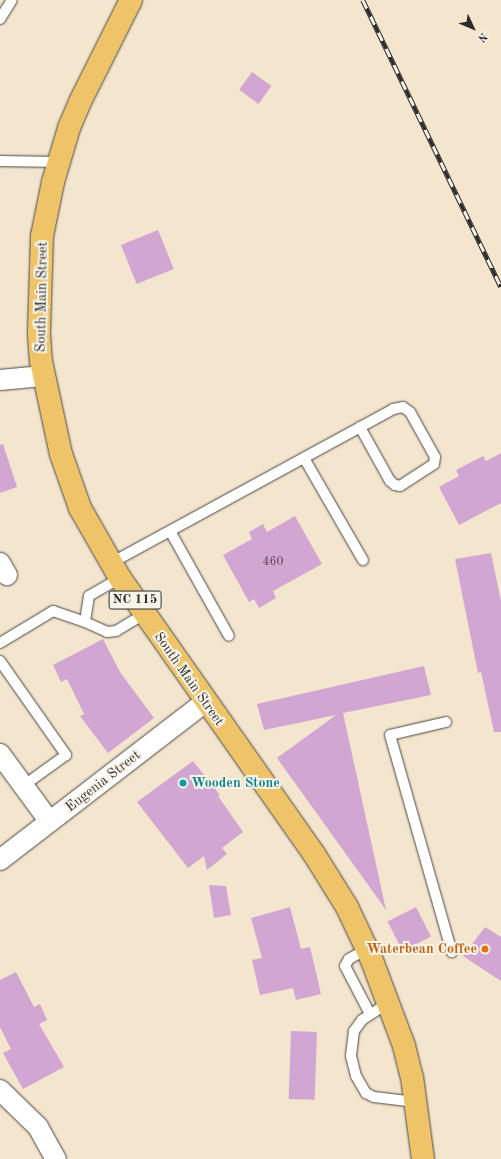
<!DOCTYPE html>
<html>
<head>
<meta charset="utf-8">
<style>
	body { margin:0 }
	#map { position:relative; width:501px; height:1159px; overflow:hidden; background:#f4e5ce; font-family:"Old Standard TT",serif }
	div>[style] { position:absolute }
	.building>* { inset:0; background:#d2a6d2; transform-origin:0 0 }
	.roads { filter:drop-shadow(0 0 1px #494743) drop-shadow(0 0 1px #494743) }
	.lane>* { height:10px; margin:-5px; padding:0 5px; transform-origin:5px; border-radius:5px; background:#fff }
	.street>* { height:20px; margin:-10px; padding:0 10px; transform-origin:10px; border-radius:10px; background:#fff }
	.primary>* { height:22px; margin:-11px; padding:0 11px; transform-origin:11px; border-radius:11px; background:#efc469 }
	.rail>* { height:4.5px; margin-top:-2.25px; transform-origin:0; background:repeating-linear-gradient(90deg,#f7f3e8 0 9px,#2b2b2b 0 18px); box-sizing:border-box; border-block:1px solid #2b2b2b }
	.dots>* { width:11px; height:11px; translate:-50% -50%; box-sizing:border-box; border:2px solid #f7f3e8; border-radius:50% }
	span { translate:-50% -50%; white-space:nowrap; text-align:center; line-height:1.15; -webkit-text-stroke:4px #f7f3e8; paint-order:stroke }
	.number-label { font-size:12px; color:#554a55 }
	.number-label span { -webkit-text-stroke-width:0 }
	.shield-label span { padding:1px 3px; background:#f7f3e8; border:1px solid; border-radius:3px; -webkit-text-stroke-width:0 }
	.shield-label { font-size:13px; color:#2b2b2b; font-weight:700 }
	.street-label { font-size:14px; color:#2b2b2b }
	.culture-label { font-size:14px; color:#0d838f; font-weight:700 }
	.left { translate:0 -50%; text-align:left }
	.food-label { font-size:14px; color:#c56008; font-weight:700 }
	.right { translate:-100% -50%; text-align:right }
	.north { position:absolute; left:453px; top:8px; width:40px; height:40px; -webkit-text-stroke:3px #f7f3e8; paint-order:stroke; rotate:134deg; font-size:11px; font-weight:700; line-height:16px; text-align:center; color:#2b2b2b }
	.north::after { content:''; display:block; margin:auto; width:14px; height:18px; background:#2b2b2b; clip-path:polygon(50% 0,100% 100%,50% 72%,0 100%) }
</style>
</head>
<body>
<div id="map">
	<div class="building">
		<i style="left:252px;top:72px;width:24px;height:22px;rotate:36deg"></i>
		<i style="left:158px;top:230px;width:42px;height:40px;rotate:68deg"></i>
		<i style="clip-path:polygon(3px 444px,17px 487px,0 493px,0 445px)"></i>
		<i style="clip-path:polygon(501px 453px,501px 503px,459px 525px,439px 487px,459px 476px,456px 470px,483px 456px,486px 461px)"></i>
		<i style="clip-path:polygon(295px 516px,322px 564px,273px 591px,276px 598px,259px 608px,254px 599px,249px 602px,223px 555px,252px 539px,249px 532px,263px 524px,267px 532px)"></i>
		<i style="clip-path:polygon(491px 553px,501px 601px,501px 732px,494px 732px,481px 672px,478px 673px,455px 559px)"></i>
		<i style="clip-path:polygon(103px 639px,120px 672px,154px 718px,108px 753px,80px 716px,84px 714px,67px 679px,61px 682px,53px 665px)"></i>
		<i style="clip-path:polygon(424px 666px,431px 695px,343px 713px,386px 910px,277px 758px,336px 715px,264px 730px,257px 704px)"></i>
		<i style="clip-path:polygon(193px 761px,220px 795px,218px 796px,243px 832px,222px 848px,227px 854px,207px 870px,204px 856px,188px 868px,137px 802px)"></i>
		<i style="clip-path:polygon(209px 885px,226px 886px,231px 915px,214px 918px)"></i>
		<i style="clip-path:polygon(290px 907px,301px 949px,310px 947px,321px 994px,296px 1000px,293px 988px,260px 995px,252px 960px,262px 958px,251px 918px)"></i>
		<i style="left:416px;top:907px;width:33px;height:32px;rotate:63deg"></i>
		<i style="clip-path:polygon(485px 927px,501px 937px,501px 981px,463px 956px)"></i>
		<i style="clip-path:polygon(16px 972px,34px 1007px,40px 1004px,47px 1020px,39px 1024px,64px 1067px,23px 1089px,3px 1053px,11px 1049px,0 1027px,0 980px)"></i>
		<i style="left:291px;top:1031px;width:26px;height:68px;rotate:2deg"></i>
	</div>
	<div class="roads">
		<div class="lane">
			<i style="left:0;top:19px;width:22px;rotate:-58deg"></i>
			<i style="left:0;top:161px;width:59px;rotate:1deg"></i>
			<i style="left:304px;top:458px;width:118px;rotate:60deg"></i>
			<i style="left:170px;top:531px;width:120px;rotate:60.7deg"></i>
			<i style="left:111px;top:563px;width:321px;rotate:-28.6deg"></i>
			<i style="left:393px;top:409px;width:10px;rotate:-11deg"></i>
			<i style="left:403px;top:407px;width:9px;rotate:36deg"></i>
			<i style="left:410px;top:412px;width:51px;rotate:60.9deg"></i>
			<i style="left:435px;top:457px;width:7px;rotate:98deg"></i>
			<i style="left:434px;top:464px;width:40px;rotate:147.1deg"></i>
			<i style="left:400px;top:486px;width:5px;rotate:-169deg"></i>
			<i style="left:395px;top:485px;width:6px;rotate:-141deg"></i>
			<i style="left:390px;top:481px;width:62px;rotate:-119.1deg"></i>
			<i style="left:120px;top:578px;width:36px;rotate:150deg"></i>
			<i style="left:89px;top:596px;width:26px;rotate:99deg"></i>
			<i style="left:85px;top:622px;width:24px;rotate:24deg"></i>
			<i style="left:107px;top:632px;width:9px;rotate:-6deg"></i>
			<i style="left:116px;top:631px;width:33px;rotate:-31deg"></i>
			<i style="left:0;top:643px;width:62px;rotate:-31.1deg"></i>
			<i style="left:53px;top:611px;width:34px;rotate:19deg"></i>
			<i style="left:0;top:661px;width:115px;rotate:54.9deg"></i>
			<i style="left:66px;top:755px;width:53px;rotate:144.2deg"></i>
			<i style="left:446px;top:722px;width:57px;rotate:166.9deg"></i>
			<i style="left:390px;top:735px;width:226px;rotate:74.1deg"></i>
			<i style="left:367px;top:949px;width:21px;rotate:151deg"></i>
			<i style="left:349px;top:959px;width:8px;rotate:120deg"></i>
			<i style="left:345px;top:966px;width:54px;rotate:62.5deg"></i>
			<i style="left:388px;top:1003px;width:31px;rotate:147deg"></i>
			<i style="left:362px;top:1020px;width:14px;rotate:126deg"></i>
			<i style="left:354px;top:1031px;width:25px;rotate:97deg"></i>
			<i style="left:351px;top:1056px;width:21px;rotate:76deg"></i>
			<i style="left:356px;top:1076px;width:20px;rotate:60deg"></i>
			<i style="left:366px;top:1093px;width:9px;rotate:27deg"></i>
			<i style="left:374px;top:1097px;width:42px;rotate:6.8deg"></i>
		</div>
		<div class="street">
			<i style="left:0;top:380px;width:43px;rotate:-5.3deg"></i>
			<i style="left:0;top:563px;width:14px;rotate:60deg"></i>
			<i style="left:0;top:754px;width:84px;rotate:53.7deg"></i>
			<i style="left:0;top:860px;width:259px;rotate:-37.6deg"></i>
			<i style="left:0;top:1090px;width:53px;rotate:44.2deg"></i>
			<i style="left:38px;top:1127px;width:37px;rotate:61deg"></i>
		</div>
		<div class="primary">
			<i style="left:131px;top:0;width:114px;rotate:116.6deg"></i>
			<i style="left:80px;top:102px;width:28px;rotate:113deg"></i>
			<i style="left:69px;top:128px;width:56px;rotate:106.5deg"></i>
			<i style="left:53px;top:182px;width:55px;rotate:101.5deg"></i>
			<i style="left:42px;top:236px;width:98px;rotate:91.8deg"></i>
			<i style="left:39px;top:334px;width:27px;rotate:86deg"></i>
			<i style="left:41px;top:361px;width:95px;rotate:77.9deg"></i>
			<i style="left:61px;top:454px;width:57px;rotate:70.6deg"></i>
			<i style="left:80px;top:508px;width:81px;rotate:60.3deg"></i>
			<i style="left:120px;top:578px;width:337px;rotate:54.9deg"></i>
			<i style="left:314px;top:854px;width:62px;rotate:58.1deg"></i>
			<i style="left:347px;top:907px;width:56px;rotate:64.8deg"></i>
			<i style="left:371px;top:958px;width:94px;rotate:69.4deg"></i>
			<i style="left:404px;top:1046px;width:32px;rotate:76deg"></i>
			<i style="left:412px;top:1077px;width:83px;rotate:82.4deg"></i>
		</div>
	</div>
	<div class="rail">
		<i style="left:363px;top:0;width:318px;rotate:64.3deg"></i>
	</div>
	<div class="dots">
		<i style="left:183px;top:783px;background:#0f9aa8"></i>
		<i style="left:485px;top:949px;background:#e8710a"></i>
	</div>
	<div class="number-label">
		<span style="left:273px;top:563px">460</span>
	</div>
	<div class="shield-label">
		<span style="left:135px;top:600px">NC 115</span>
	</div>
	<div class="street-label">
		<span style="left:42px;top:297px;rotate:-89deg">South Main Street</span>
		<span style="left:189px;top:679px;rotate:55deg">South Main Street</span>
		<span style="left:103px;top:781px;rotate:-38deg">Eugenia Street</span>
	</div>
	<div class="culture-label">
		<span class="left" style="left:191px;top:783px">Wooden Stone</span>
	</div>
	<div class="food-label">
		<span class="right" style="left:477px;top:949px">Waterbean Coffee</span>
	</div>
	<div class="north">N</div>
</div>
</body>
</html>
